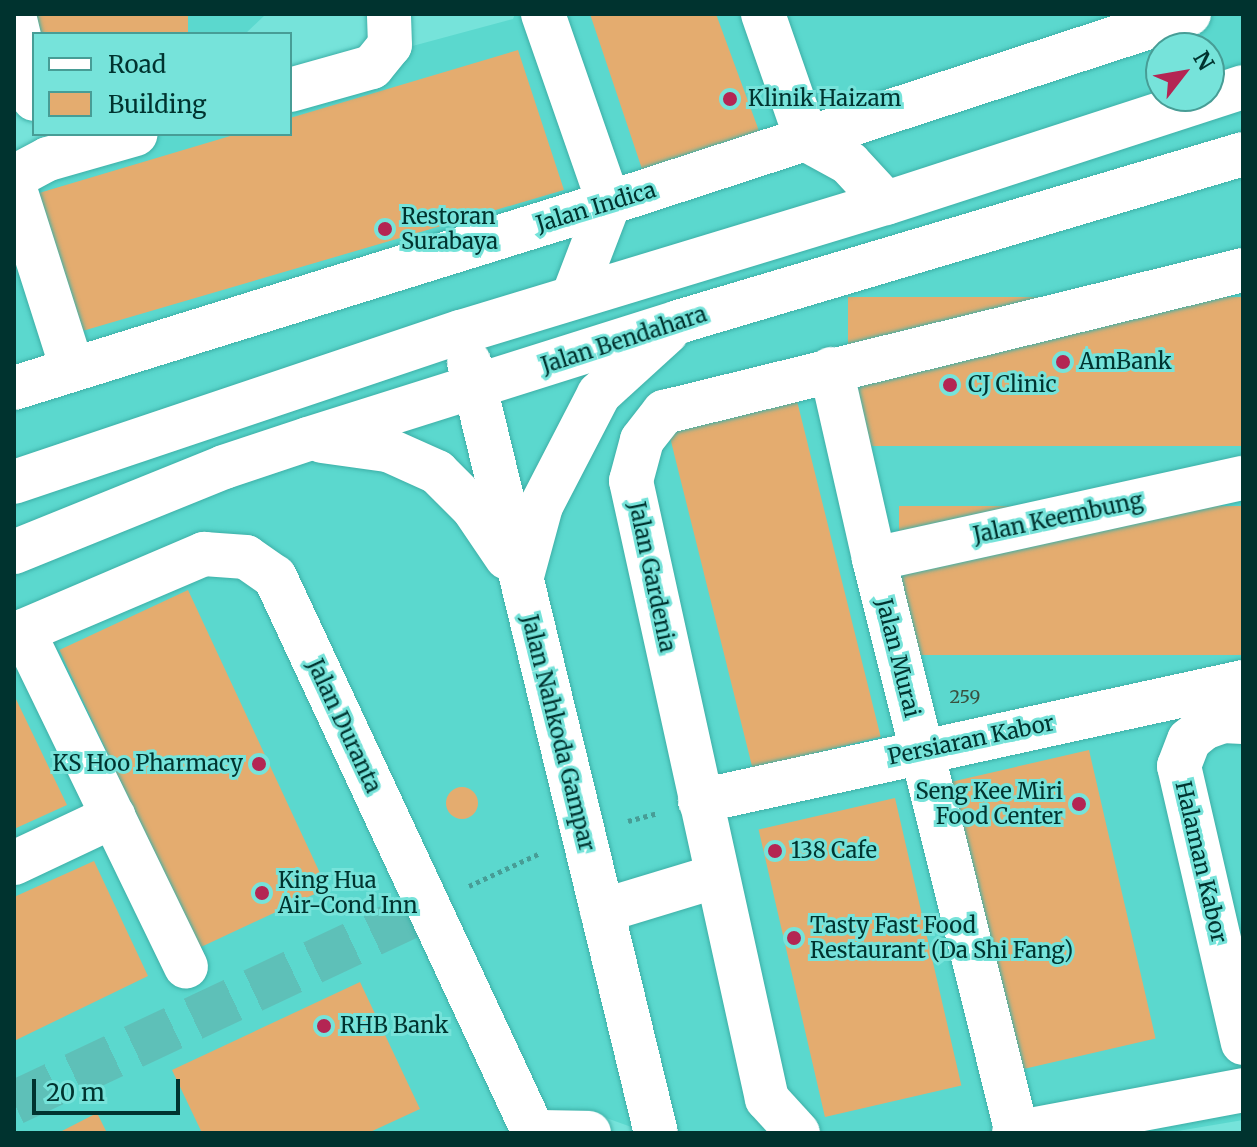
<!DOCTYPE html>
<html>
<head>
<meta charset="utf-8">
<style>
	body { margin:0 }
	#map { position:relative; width:1257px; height:1147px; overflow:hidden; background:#76e3da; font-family:Merriweather,serif }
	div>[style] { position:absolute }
	.built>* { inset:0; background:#5bd8ce }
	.building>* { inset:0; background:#e4ac6f; transform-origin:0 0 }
	.round { border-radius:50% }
	.minor-tunnel>* { height:44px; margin-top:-22px; transform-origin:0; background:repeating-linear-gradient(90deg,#5ec0b8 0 44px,transparent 0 66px) }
	.path>* { height:5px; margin-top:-2.5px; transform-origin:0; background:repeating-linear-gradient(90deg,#479d96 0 4px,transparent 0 8px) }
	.roads { filter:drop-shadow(0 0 2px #3dafa7) drop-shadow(0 0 2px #3dafa7) }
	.minor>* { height:44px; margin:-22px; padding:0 22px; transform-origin:22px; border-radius:22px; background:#fff }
	.dots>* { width:22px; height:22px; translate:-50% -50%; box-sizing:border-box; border:4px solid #76e3da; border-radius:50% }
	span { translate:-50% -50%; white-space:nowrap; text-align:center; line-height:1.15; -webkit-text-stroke:6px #76e3da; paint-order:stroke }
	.number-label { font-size:18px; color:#39513f }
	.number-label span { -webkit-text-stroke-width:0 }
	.poi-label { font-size:22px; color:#00332f }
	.left { translate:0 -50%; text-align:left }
	.right { translate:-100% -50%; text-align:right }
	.street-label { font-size:22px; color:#00332f }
	.frame { position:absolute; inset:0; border:16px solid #00332f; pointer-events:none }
	.legend { position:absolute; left:32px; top:32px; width:260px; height:104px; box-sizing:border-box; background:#76e3da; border:2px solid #479d96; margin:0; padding:10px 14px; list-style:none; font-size:24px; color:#00332f }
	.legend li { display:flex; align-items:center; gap:16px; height:40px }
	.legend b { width:40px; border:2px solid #479d96 }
	.north { position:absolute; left:1145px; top:32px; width:80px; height:80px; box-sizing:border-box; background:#76e3da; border:2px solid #479d96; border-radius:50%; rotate:59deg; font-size:22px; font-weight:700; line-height:32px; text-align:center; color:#00332f }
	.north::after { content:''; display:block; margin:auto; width:28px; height:36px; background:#b42553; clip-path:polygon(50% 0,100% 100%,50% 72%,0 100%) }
	.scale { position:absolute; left:32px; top:1079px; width:148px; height:36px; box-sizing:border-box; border:4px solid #00332f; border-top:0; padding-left:10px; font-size:24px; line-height:28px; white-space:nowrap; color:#00332f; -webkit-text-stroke:6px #76e3da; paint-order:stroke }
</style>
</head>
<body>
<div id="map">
	<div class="built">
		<i style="clip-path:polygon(14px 14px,266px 14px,245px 34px,34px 34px)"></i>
		<i style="clip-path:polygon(evenodd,515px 14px,1243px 14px,1243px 1120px,1166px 1133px,648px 1133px,587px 1111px,591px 1133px,14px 1133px,14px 153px,83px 134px,290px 134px,290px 79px,513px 19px,515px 14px,1161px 48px,1209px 48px,1209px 96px,1161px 96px,1161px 48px)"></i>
	</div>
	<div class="building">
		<i style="left:26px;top:14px;width:162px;height:22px"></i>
		<i style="clip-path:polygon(590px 14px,716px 14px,759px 131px,642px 169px)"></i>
		<i style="clip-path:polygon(518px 50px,564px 190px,79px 332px,39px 193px,237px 134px,290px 134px,290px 118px)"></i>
		<i style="left:1243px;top:297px;width:149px;height:395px;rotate:90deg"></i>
		<i style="left:797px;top:401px;width:346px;height:132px;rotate:76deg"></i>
		<i style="left:1243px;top:506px;width:149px;height:344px;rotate:90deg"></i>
		<i style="left:188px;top:590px;width:329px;height:142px;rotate:65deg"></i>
		<i style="clip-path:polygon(14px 695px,67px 805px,14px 829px)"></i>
		<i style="left:1089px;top:750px;width:296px;height:141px;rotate:77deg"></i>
		<i class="round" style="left:446px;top:787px;width:32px;height:32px"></i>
		<i style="left:895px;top:798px;width:295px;height:140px;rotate:77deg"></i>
		<i style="clip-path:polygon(94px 861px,148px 976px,14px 1041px,14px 897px)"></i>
		<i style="clip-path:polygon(360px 982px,420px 1109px,368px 1133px,202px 1133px,172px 1070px)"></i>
		<i style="clip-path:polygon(97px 1113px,107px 1133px,58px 1133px)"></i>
	</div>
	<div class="minor-tunnel">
		<i style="left:14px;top:1103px;width:458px;rotate:-25.2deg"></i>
	</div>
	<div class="path">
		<i style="left:628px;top:821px;width:30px;rotate:-15deg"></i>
		<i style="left:469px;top:886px;width:78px;rotate:-24.9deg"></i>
	</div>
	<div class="roads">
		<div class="minor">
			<i style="left:543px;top:14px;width:200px;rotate:70.8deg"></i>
			<i style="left:609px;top:203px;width:101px;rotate:111deg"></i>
			<i style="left:763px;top:14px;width:133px;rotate:70.8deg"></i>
			<i style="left:807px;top:140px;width:48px;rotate:28.7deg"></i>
			<i style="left:849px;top:163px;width:54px;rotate:47.2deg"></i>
			<i style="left:14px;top:15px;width:86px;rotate:76.6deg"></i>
			<i style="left:290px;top:90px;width:85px;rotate:-15.7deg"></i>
			<i style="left:372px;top:67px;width:28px;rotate:-51deg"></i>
			<i style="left:390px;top:45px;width:31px;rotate:-92deg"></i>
			<i style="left:14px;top:177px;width:38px;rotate:-28deg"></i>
			<i style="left:48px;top:159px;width:91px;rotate:-15.9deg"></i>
			<i style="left:14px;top:186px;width:191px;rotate:72.3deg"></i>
			<i style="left:469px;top:362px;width:793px;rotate:76.37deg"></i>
			<i style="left:831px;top:369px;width:195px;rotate:77.2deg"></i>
			<i style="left:874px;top:559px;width:592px;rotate:76.01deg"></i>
			<i style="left:14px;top:388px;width:623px;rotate:-17.27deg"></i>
			<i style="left:609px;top:203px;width:610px;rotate:-18.05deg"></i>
			<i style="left:322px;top:441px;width:67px;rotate:7.8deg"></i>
			<i style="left:388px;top:450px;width:54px;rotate:24.2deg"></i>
			<i style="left:437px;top:472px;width:51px;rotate:45deg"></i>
			<i style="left:473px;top:508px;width:60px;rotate:55.8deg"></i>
			<i style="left:14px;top:482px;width:471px;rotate:-18.6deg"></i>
			<i style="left:461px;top:332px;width:444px;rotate:-16.9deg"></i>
			<i style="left:886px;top:203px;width:375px;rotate:-18deg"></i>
			<i style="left:14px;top:552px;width:227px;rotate:-22deg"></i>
			<i style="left:224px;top:467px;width:89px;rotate:-18.4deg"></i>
			<i style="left:308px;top:439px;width:388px;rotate:-17.5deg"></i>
			<i style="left:678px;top:322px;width:589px;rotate:-16.56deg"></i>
			<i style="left:874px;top:559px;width:378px;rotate:-12.4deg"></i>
			<i style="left:522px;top:576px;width:73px;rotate:-74.8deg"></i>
			<i style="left:541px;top:506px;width:126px;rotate:-62.6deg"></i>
			<i style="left:599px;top:394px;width:92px;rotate:-42.4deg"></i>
			<i style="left:23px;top:631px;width:373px;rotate:64.1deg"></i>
			<i style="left:14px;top:635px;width:207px;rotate:-23.1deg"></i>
			<i style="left:204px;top:554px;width:42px;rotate:4.1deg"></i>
			<i style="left:246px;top:557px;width:35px;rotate:35deg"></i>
			<i style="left:275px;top:577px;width:613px;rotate:65.02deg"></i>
			<i style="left:1243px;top:722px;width:20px;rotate:-177deg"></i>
			<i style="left:1223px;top:721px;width:20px;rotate:160deg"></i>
			<i style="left:1204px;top:728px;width:19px;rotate:141deg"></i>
			<i style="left:1189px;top:740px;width:28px;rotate:111deg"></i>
			<i style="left:1179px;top:766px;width:284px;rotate:77deg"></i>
			<i style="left:700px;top:801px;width:556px;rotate:-12.36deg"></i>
			<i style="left:14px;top:863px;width:110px;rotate:-25.2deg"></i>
			<i style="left:602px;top:911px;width:120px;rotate:-16.9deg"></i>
			<i style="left:534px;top:1132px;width:55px;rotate:1deg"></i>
			<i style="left:798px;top:1133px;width:46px;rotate:-132.4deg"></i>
			<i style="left:767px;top:1099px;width:633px;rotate:-102.41deg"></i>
			<i style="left:631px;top:481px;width:42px;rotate:-75deg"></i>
			<i style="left:642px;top:440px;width:36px;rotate:-52deg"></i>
			<i style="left:664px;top:412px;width:596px;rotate:-13.78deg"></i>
			<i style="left:1014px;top:1133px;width:233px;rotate:-10.6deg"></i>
		</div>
	</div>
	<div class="dots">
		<i style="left:730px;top:99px;background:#b42553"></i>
		<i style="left:385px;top:229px;background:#b42553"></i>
		<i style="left:1063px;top:362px;background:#b42553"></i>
		<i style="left:950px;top:385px;background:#b42553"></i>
		<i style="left:259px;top:764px;background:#b42553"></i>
		<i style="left:1079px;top:804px;background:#b42553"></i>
		<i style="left:775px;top:851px;background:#b42553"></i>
		<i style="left:262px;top:893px;background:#b42553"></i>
		<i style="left:794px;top:938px;background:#b42553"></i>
		<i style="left:324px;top:1026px;background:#b42553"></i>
	</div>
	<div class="number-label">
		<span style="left:965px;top:697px">259</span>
	</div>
	<div class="poi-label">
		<span class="left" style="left:748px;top:99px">Klinik Haizam</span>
		<span class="left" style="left:401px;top:229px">Restoran<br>Surabaya</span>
		<span class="left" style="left:1079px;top:362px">AmBank</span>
		<span class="left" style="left:968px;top:385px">CJ Clinic</span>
		<span class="right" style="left:243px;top:764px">KS Hoo Pharmacy</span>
		<span class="right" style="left:1063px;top:804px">Seng Kee Miri<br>Food Center</span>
		<span class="left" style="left:791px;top:851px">138 Cafe</span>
		<span class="left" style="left:278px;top:893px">King Hua<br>Air-Cond Inn</span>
		<span class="left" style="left:810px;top:938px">Tasty Fast Food<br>Restaurant (Da Shi Fang)</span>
		<span class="left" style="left:340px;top:1026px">RHB Bank</span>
	</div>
	<div class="street-label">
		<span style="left:596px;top:207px;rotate:-17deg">Jalan Indica</span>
		<span style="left:624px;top:340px;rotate:-18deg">Jalan Bendahara</span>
		<span style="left:1058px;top:518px;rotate:-12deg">Jalan Keembung</span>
		<span style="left:652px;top:577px;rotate:78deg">Jalan Gardenia</span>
		<span style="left:898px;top:658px;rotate:76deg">Jalan Murai</span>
		<span style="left:344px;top:726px;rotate:65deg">Jalan Duranta</span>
		<span style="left:558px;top:733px;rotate:76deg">Jalan Nahkoda Gampar</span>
		<span style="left:971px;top:740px;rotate:-12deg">Persiaran Kabor</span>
		<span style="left:1201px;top:862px;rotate:77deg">Halaman Kabor</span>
	</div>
	<div class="frame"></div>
	<ul class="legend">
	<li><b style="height:10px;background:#fff"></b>Road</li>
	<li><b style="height:22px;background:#e4ac6f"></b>Building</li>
	</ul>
	<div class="north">N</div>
	<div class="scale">20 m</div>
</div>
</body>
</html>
